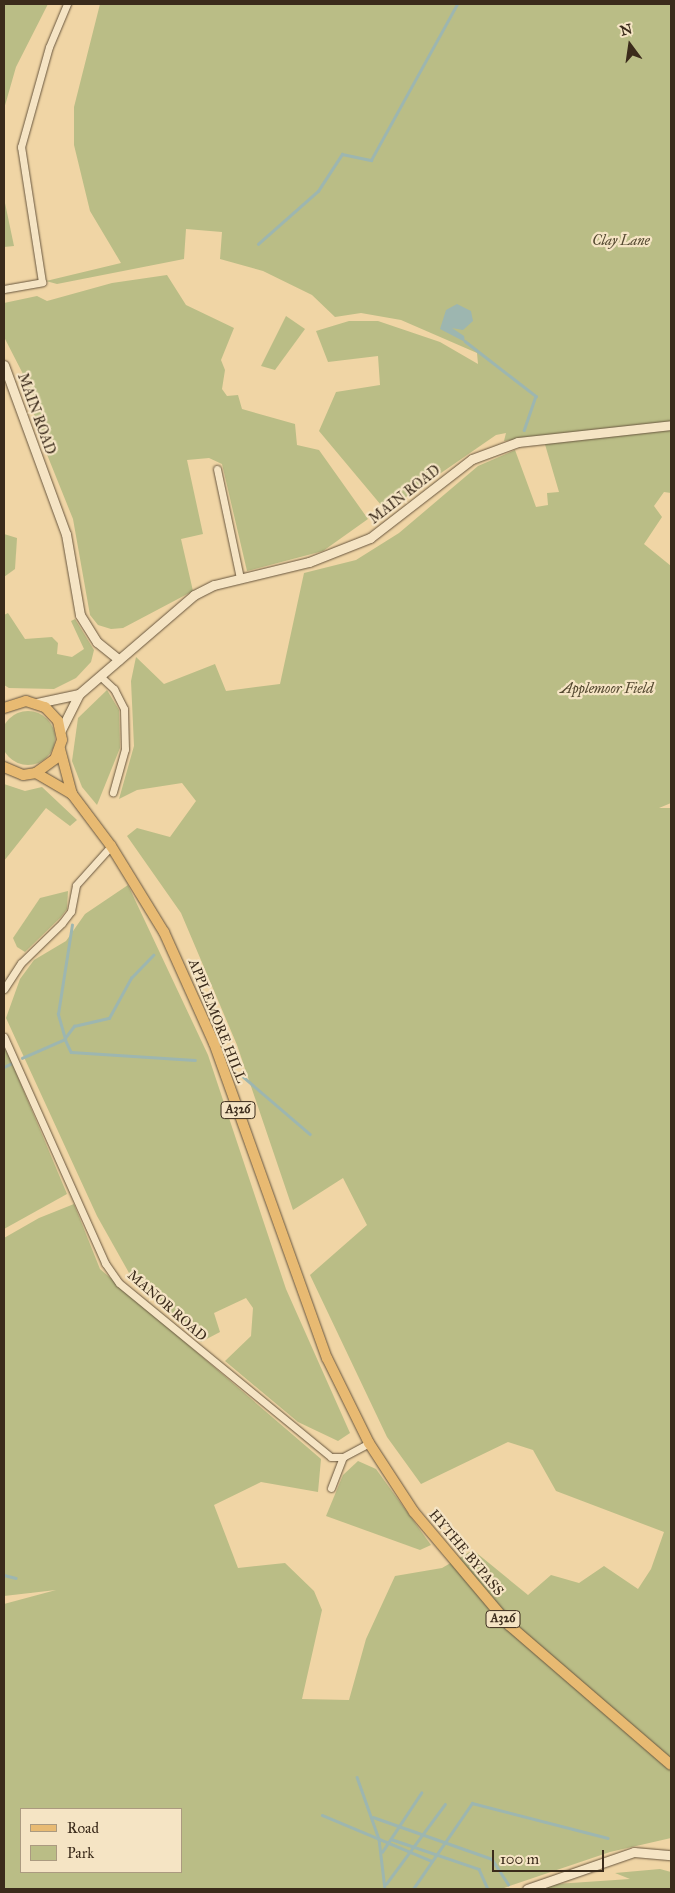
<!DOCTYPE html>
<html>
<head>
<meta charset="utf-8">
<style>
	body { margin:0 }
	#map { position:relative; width:675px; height:1893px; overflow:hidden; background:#f0d5a5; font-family:"IM FELL Great Primer",serif }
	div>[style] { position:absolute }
	.green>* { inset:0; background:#babd86 }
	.round { border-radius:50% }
	.water>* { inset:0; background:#9db6b0 }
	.stream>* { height:2.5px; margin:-1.25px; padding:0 1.25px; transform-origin:1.25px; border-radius:1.25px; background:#9db6b0 }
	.roads { filter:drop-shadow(0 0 1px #68563e) drop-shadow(0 0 1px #68563e) }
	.street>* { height:7px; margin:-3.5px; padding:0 3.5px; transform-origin:3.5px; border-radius:3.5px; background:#f5e4c4 }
	.secondary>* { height:9px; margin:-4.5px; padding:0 4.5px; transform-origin:4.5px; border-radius:4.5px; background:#f5e4c4 }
	.primary>* { height:10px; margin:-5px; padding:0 5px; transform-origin:5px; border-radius:5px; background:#e8ba72 }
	span { translate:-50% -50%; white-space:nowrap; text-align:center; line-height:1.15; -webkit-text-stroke:4.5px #f5e4c4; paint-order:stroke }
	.shield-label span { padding:1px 4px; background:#f5e4c4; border:1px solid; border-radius:4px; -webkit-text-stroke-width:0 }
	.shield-label { font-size:12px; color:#3b2b1b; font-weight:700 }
	.park-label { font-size:14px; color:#544830; font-style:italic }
	.street-label { font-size:14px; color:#3b2b1b }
	.frame { position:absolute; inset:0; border:5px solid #3b2b1b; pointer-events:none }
	.legend { position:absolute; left:20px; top:1808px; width:162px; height:65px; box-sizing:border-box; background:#f5e4c4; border:1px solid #ab9a80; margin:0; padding:6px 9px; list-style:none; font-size:15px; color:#3b2b1b }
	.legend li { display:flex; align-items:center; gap:10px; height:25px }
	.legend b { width:25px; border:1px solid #ab9a80 }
	.north { position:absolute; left:605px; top:20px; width:50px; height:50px; -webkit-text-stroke:4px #f5e4c4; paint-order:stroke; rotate:346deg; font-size:14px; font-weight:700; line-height:20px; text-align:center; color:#3b2b1b }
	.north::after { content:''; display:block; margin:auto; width:18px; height:22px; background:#3b2b1b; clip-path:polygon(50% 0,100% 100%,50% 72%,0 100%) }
	.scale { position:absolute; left:492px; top:1850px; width:112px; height:22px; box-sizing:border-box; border:2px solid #3b2b1b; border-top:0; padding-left:6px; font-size:15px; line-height:18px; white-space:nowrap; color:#3b2b1b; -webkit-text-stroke:4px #f5e4c4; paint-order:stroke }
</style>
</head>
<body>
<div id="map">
	<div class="green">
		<i style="clip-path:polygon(4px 4px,48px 4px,16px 67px,4px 109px)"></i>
		<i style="clip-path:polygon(evenodd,100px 4px,671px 4px,671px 493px,664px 492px,654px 506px,662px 517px,644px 544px,671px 566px,671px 803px,659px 808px,671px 808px,671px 1838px,610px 1852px,501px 1889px,4px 1889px,4px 1604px,56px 1590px,4px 1596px,4px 1238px,39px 1218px,74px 1204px,100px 1269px,321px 1459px,318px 1492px,261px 1482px,214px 1505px,238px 1568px,285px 1563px,314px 1591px,322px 1610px,302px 1699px,349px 1700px,366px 1639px,395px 1576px,442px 1568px,473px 1550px,528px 1595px,551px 1575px,579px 1583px,604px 1566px,638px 1589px,651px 1569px,664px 1532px,556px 1491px,533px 1450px,508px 1442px,421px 1484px,387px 1437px,310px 1275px,367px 1225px,343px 1178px,293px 1210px,237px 1045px,181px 913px,127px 836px,137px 828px,170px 837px,196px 801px,182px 783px,137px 790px,119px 799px,134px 746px,131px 681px,136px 657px,164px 684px,215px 664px,226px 691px,280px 684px,304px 573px,356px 560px,399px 533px,478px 466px,515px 450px,536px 507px,548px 505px,547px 493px,559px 492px,544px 441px,581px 432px,504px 441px,506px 433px,496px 435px,386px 511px,319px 431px,336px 392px,380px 385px,378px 356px,328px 362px,316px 331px,349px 321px,378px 321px,440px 342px,478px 364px,477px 353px,401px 320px,361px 313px,335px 317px,312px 295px,263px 271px,220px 259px,222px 232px,186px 229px,184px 259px,57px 284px,46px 281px,121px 263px,90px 211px,74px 145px,74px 107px,100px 4px,21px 1809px,181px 1809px,181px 1872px,21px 1872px,21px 1809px)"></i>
		<i style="clip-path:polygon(4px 203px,5px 203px,14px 246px,4px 247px)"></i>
		<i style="clip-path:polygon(167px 275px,186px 305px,234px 328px,221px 360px,225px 370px,222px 389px,227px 396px,238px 395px,242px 409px,295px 424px,297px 445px,319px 450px,368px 519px,323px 551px,247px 571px,222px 464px,209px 458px,187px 460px,203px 534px,181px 539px,193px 591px,123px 628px,111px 629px,98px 625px,90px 615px,73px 519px,42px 442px,22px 372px,4px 337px,4px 303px,37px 296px,47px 301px,112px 283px)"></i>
		<i style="clip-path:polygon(286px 316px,305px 329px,275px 370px,261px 366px)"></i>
		<i style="clip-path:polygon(4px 534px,17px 538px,15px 569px,4px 577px)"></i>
		<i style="clip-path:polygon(8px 613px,25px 639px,52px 637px,58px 643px,57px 654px,72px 657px,84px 649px,71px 621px,75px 619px,94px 650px,91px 662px,76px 678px,54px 689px,9px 688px,4px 685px,4px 615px)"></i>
		<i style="clip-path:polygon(107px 690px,119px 710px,120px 748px,97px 805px,82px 787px,72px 761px,78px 718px)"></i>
		<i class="round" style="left:1px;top:711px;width:54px;height:54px"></i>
		<i style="clip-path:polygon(4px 784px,25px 791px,42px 787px,77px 820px,70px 826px,46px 808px,4px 861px)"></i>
		<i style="clip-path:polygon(128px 885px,208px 1055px,286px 1289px,350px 1433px,338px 1441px,298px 1422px,225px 1361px,251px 1336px,253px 1308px,246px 1298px,214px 1313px,220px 1332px,201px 1342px,133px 1280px,97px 1216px,6px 1018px,20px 979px,34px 960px,66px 941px,85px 914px)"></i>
		<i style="clip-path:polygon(68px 891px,67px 909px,61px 917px,25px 952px,17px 947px,13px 938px,40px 898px)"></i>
		<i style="clip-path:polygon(4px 1044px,67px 1194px,4px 1229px)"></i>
		<i style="clip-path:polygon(358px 1461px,376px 1469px,431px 1545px,420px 1550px,326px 1516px,343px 1475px)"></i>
		<i style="clip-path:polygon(660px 1869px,671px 1872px,671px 1889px,543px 1889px,556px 1884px,630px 1879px,615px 1873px)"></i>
	</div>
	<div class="water">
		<i style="clip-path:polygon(457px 304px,471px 311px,473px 321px,463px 330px,452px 328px,464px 336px,465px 342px,440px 329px,446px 310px)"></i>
	</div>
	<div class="stream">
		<i style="left:258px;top:244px;width:80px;rotate:-41.5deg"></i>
		<i style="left:318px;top:191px;width:44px;rotate:-57deg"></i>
		<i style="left:342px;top:154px;width:30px;rotate:12deg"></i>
		<i style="left:371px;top:160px;width:178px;rotate:-61.1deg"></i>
		<i style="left:465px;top:341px;width:90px;rotate:37.8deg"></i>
		<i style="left:536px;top:396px;width:36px;rotate:109deg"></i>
		<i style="left:65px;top:1038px;width:15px;rotate:-53deg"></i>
		<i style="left:74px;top:1026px;width:36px;rotate:-13deg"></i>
		<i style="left:109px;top:1018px;width:46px;rotate:-61.2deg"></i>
		<i style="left:131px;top:978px;width:32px;rotate:-46deg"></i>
		<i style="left:65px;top:1039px;width:26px;rotate:-106deg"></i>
		<i style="left:58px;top:1014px;width:90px;rotate:-81.1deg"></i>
		<i style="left:22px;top:1058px;width:47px;rotate:-23.8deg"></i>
		<i style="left:65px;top:1039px;width:14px;rotate:65deg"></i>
		<i style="left:71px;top:1052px;width:124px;rotate:3.7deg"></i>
		<i style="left:4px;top:1067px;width:7px;rotate:-27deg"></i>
		<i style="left:240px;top:1074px;width:92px;rotate:40.6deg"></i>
		<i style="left:4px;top:1575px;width:12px;rotate:14deg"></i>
		<i style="left:357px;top:1777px;width:66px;rotate:70.5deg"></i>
		<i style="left:379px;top:1839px;width:50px;rotate:83.2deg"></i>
		<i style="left:322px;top:1815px;width:119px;rotate:22.7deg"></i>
		<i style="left:373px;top:1817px;width:126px;rotate:19.4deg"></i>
		<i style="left:492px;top:1859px;width:30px;rotate:57deg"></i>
		<i style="left:391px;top:1839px;width:93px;rotate:18.8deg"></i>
		<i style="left:479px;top:1869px;width:22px;rotate:66deg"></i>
		<i style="left:382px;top:1852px;width:71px;rotate:-56.5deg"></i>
		<i style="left:386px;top:1884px;width:99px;rotate:-53.6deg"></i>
		<i style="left:413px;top:1889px;width:104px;rotate:-55.5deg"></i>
		<i style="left:472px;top:1803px;width:140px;rotate:14.4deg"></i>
	</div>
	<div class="roads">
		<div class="street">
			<i style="left:4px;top:289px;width:39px;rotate:-10deg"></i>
			<i style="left:42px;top:282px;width:137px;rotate:-98.8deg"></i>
			<i style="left:21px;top:147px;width:104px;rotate:-74.4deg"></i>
			<i style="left:49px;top:47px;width:47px;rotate:-67.3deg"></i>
			<i style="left:217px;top:469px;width:111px;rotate:78.1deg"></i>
			<i style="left:101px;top:677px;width:18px;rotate:43deg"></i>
			<i style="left:114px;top:689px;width:22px;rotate:63deg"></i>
			<i style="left:124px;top:709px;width:40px;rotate:88.6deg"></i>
			<i style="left:125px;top:749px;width:45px;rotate:105.6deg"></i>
			<i style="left:4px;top:989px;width:31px;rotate:-57deg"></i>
			<i style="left:21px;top:963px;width:57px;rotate:-44.3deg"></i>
			<i style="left:62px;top:923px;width:15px;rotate:-53deg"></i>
			<i style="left:71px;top:911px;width:26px;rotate:-79deg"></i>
			<i style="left:76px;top:885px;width:52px;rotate:-48.1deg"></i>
			<i style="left:4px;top:1037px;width:248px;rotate:65.9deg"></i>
			<i style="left:105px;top:1263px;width:24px;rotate:55deg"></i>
			<i style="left:119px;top:1283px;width:274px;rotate:39.4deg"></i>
			<i style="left:331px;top:1457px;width:12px"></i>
			<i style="left:343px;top:1457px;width:30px;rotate:-28deg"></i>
			<i style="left:331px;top:1488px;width:33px;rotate:-69deg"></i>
		</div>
		<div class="secondary">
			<i style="left:4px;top:365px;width:180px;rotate:69.9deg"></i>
			<i style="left:66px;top:534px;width:82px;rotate:80.2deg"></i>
			<i style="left:80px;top:615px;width:32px;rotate:58deg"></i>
			<i style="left:97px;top:642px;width:28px;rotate:39deg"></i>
			<i style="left:37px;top:703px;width:43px;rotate:-12.1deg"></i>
			<i style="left:79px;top:694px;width:152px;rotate:-40.7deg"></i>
			<i style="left:194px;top:595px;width:22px;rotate:-27deg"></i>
			<i style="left:214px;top:585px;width:98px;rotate:-13.6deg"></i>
			<i style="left:309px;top:562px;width:66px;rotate:-21.5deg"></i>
			<i style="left:370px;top:538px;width:129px;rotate:-37.8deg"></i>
			<i style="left:472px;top:459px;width:49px;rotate:-20.3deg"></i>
			<i style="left:518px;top:442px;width:154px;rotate:-6.3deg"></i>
			<i style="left:61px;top:730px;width:40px;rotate:-63.4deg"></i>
			<i style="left:527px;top:1889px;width:113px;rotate:-19.1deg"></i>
			<i style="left:634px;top:1852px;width:37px;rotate:5deg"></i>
		</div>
		<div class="primary">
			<i style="left:4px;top:708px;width:23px;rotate:-18deg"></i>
			<i style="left:26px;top:701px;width:20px;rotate:18deg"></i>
			<i style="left:45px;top:707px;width:19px;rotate:47deg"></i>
			<i style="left:58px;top:721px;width:19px;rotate:78deg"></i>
			<i style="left:62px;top:740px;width:20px;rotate:110deg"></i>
			<i style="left:55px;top:759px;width:24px;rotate:144deg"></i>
			<i style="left:36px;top:773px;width:13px;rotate:171deg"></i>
			<i style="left:23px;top:775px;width:21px;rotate:-157deg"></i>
			<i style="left:60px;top:749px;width:47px;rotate:75.1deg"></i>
			<i style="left:72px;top:794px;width:65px;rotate:53.1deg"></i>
			<i style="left:111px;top:846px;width:101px;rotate:58.4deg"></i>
			<i style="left:164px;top:932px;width:122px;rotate:65.8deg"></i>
			<i style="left:214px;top:1043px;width:335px;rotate:70.3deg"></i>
			<i style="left:327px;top:1358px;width:95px;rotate:63.7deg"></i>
			<i style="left:369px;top:1443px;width:82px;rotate:56.9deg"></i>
			<i style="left:414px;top:1512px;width:148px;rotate:49.9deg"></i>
			<i style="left:509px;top:1625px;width:214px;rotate:40.8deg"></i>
			<i style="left:36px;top:773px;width:42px;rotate:30.3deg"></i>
		</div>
	</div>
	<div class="shield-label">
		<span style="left:238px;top:1110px">A326</span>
		<span style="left:503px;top:1619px">A326</span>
	</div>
	<div class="park-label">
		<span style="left:621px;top:241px">Clay Lane</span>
		<span style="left:607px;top:689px">Applemoor Field</span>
	</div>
	<div class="street-label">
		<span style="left:36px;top:414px;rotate:70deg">MAIN ROAD</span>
		<span style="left:405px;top:495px;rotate:-38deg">MAIN ROAD</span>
		<span style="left:217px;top:1021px;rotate:68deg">APPLEMORE HILL</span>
		<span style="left:167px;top:1306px;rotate:41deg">MANOR ROAD</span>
		<span style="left:466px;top:1553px;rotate:50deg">HYTHE BYPASS</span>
	</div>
	<div class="frame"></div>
	<ul class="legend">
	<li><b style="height:6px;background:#e8ba72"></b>Road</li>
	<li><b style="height:14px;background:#babd86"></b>Park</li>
	</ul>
	<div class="north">N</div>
	<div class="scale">100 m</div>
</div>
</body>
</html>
